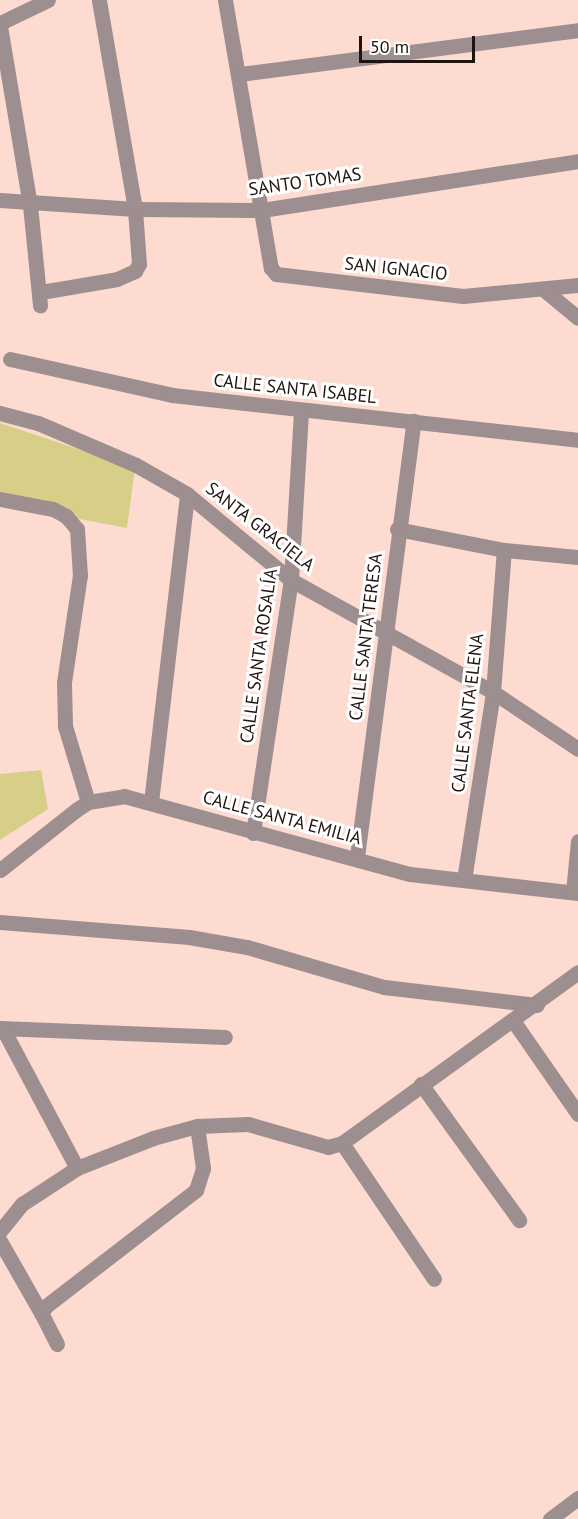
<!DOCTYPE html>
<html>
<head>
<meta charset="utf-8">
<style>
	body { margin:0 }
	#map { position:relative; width:578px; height:1519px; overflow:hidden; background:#fedbd0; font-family:"PT Sans",sans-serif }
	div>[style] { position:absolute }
	.green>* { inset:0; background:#d7ce87 }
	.minor>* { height:15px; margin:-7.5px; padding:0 7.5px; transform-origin:7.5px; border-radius:7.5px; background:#9d8e90 }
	span { translate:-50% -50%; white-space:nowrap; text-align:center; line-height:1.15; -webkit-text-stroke:6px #fff; paint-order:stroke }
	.street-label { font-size:18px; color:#201410 }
	.scale { position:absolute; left:359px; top:36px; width:116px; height:27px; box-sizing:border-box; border:3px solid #201410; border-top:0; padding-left:8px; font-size:18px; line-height:21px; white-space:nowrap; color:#201410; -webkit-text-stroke:4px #fff; paint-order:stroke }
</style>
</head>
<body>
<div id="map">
	<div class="green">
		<i style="clip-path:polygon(0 423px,135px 468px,127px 528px,74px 518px,0 495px)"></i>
		<i style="clip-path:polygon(41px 770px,48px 809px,0 840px,0 774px)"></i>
	</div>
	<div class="minor">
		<i style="left:225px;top:0;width:272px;rotate:80.3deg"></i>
		<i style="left:271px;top:268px;width:8px;rotate:50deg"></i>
		<i style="left:276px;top:274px;width:188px;rotate:6.7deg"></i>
		<i style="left:463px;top:296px;width:116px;rotate:-5.5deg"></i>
		<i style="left:0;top:23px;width:53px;rotate:-25.6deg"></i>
		<i style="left:0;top:26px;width:181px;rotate:80.5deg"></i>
		<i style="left:30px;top:205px;width:101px;rotate:84.3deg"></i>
		<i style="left:240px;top:74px;width:341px;rotate:-7.4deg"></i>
		<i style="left:0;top:200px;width:135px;rotate:3.8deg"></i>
		<i style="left:135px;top:209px;width:127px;rotate:0.5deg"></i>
		<i style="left:262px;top:210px;width:320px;rotate:-8.8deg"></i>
		<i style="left:543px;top:289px;width:45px;rotate:39.6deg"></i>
		<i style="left:41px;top:292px;width:77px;rotate:-9.7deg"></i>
		<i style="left:117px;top:279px;width:20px;rotate:-24deg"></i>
		<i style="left:135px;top:271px;width:8px;rotate:-60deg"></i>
		<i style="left:139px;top:264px;width:55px;rotate:-94.2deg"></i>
		<i style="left:135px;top:209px;width:212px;rotate:-99.8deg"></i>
		<i style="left:10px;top:359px;width:166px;rotate:12.5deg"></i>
		<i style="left:172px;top:395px;width:408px;rotate:6.3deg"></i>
		<i style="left:0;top:413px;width:39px;rotate:15deg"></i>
		<i style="left:38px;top:423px;width:107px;rotate:23.2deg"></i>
		<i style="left:136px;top:465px;width:59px;rotate:29.6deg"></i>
		<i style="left:187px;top:494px;width:135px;rotate:39.6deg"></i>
		<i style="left:291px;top:580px;width:231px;rotate:29deg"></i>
		<i style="left:493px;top:692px;width:102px;rotate:33.8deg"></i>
		<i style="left:0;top:499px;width:54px;rotate:10.7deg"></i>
		<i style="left:53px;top:509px;width:15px;rotate:28deg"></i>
		<i style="left:66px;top:516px;width:17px;rotate:50deg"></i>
		<i style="left:77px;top:529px;width:46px;rotate:86.3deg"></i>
		<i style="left:80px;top:575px;width:108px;rotate:98.5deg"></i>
		<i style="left:64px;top:682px;width:44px;rotate:88.7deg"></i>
		<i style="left:65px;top:726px;width:79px;rotate:73.2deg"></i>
		<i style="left:397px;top:529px;width:109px;rotate:11.1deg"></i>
		<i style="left:504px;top:550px;width:74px;rotate:5.4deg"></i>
		<i style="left:151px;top:802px;width:310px;rotate:-83.3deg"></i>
		<i style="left:253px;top:833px;width:256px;rotate:-81.5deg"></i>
		<i style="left:291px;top:580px;width:168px;rotate:-86.6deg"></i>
		<i style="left:357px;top:857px;width:440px;rotate:-82.6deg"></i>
		<i style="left:0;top:870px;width:97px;rotate:-38.3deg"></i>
		<i style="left:76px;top:810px;width:14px;rotate:-34deg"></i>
		<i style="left:88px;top:802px;width:36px;rotate:-9deg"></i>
		<i style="left:124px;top:796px;width:296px;rotate:15.3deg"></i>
		<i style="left:410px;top:874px;width:169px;rotate:6.5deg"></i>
		<i style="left:464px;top:880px;width:190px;rotate:-81.2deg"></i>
		<i style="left:493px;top:692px;width:142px;rotate:-85.6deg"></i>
		<i style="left:573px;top:892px;width:51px;rotate:-84.4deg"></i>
		<i style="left:0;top:922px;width:190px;rotate:4.5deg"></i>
		<i style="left:189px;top:937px;width:59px;rotate:9.8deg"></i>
		<i style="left:247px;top:947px;width:143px;rotate:16.3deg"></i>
		<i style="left:384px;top:987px;width:154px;rotate:6.7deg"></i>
		<i style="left:514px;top:1022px;width:112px;rotate:55.2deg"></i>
		<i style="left:0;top:1028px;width:225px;rotate:2.3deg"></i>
		<i style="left:3px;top:1029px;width:157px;rotate:62deg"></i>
		<i style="left:421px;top:1084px;width:168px;rotate:54.2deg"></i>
		<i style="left:342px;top:1143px;width:164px;rotate:55.9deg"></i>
		<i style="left:0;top:1231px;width:35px;rotate:-51deg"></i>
		<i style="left:22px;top:1204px;width:66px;rotate:-33.2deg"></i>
		<i style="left:77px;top:1168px;width:82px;rotate:-21.5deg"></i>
		<i style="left:153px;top:1138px;width:46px;rotate:-15.3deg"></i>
		<i style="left:197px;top:1126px;width:51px;rotate:-2.2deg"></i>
		<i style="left:248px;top:1124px;width:83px;rotate:16deg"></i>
		<i style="left:328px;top:1147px;width:15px;rotate:-16deg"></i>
		<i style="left:342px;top:1143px;width:291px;rotate:-35.9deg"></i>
		<i style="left:0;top:1241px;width:83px;rotate:60.3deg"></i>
		<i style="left:57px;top:1344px;width:35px;rotate:-117deg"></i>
		<i style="left:41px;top:1313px;width:9px;rotate:-54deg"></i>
		<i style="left:46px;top:1306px;width:190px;rotate:-37.7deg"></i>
		<i style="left:196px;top:1190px;width:23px;rotate:-72deg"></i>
		<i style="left:203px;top:1168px;width:42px;rotate:-98.1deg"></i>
		<i style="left:550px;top:1519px;width:35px;rotate:-37deg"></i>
	</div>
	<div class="street-label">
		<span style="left:305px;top:182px;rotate:-8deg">SANTO TOMAS</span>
		<span style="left:396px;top:269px;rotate:6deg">SAN IGNACIO</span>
		<span style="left:295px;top:389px;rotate:6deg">CALLE SANTA ISABEL</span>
		<span style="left:260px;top:527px;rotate:38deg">SANTA GRACIELA</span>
		<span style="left:366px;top:637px;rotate:-83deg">CALLE SANTA TERESA</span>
		<span style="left:259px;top:656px;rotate:-82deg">CALLE SANTA ROSALÍA</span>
		<span style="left:468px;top:713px;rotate:-83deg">CALLE SANTA ELENA</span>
		<span style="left:282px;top:818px;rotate:15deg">CALLE SANTA EMILIA</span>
	</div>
	<div class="scale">50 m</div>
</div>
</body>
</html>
